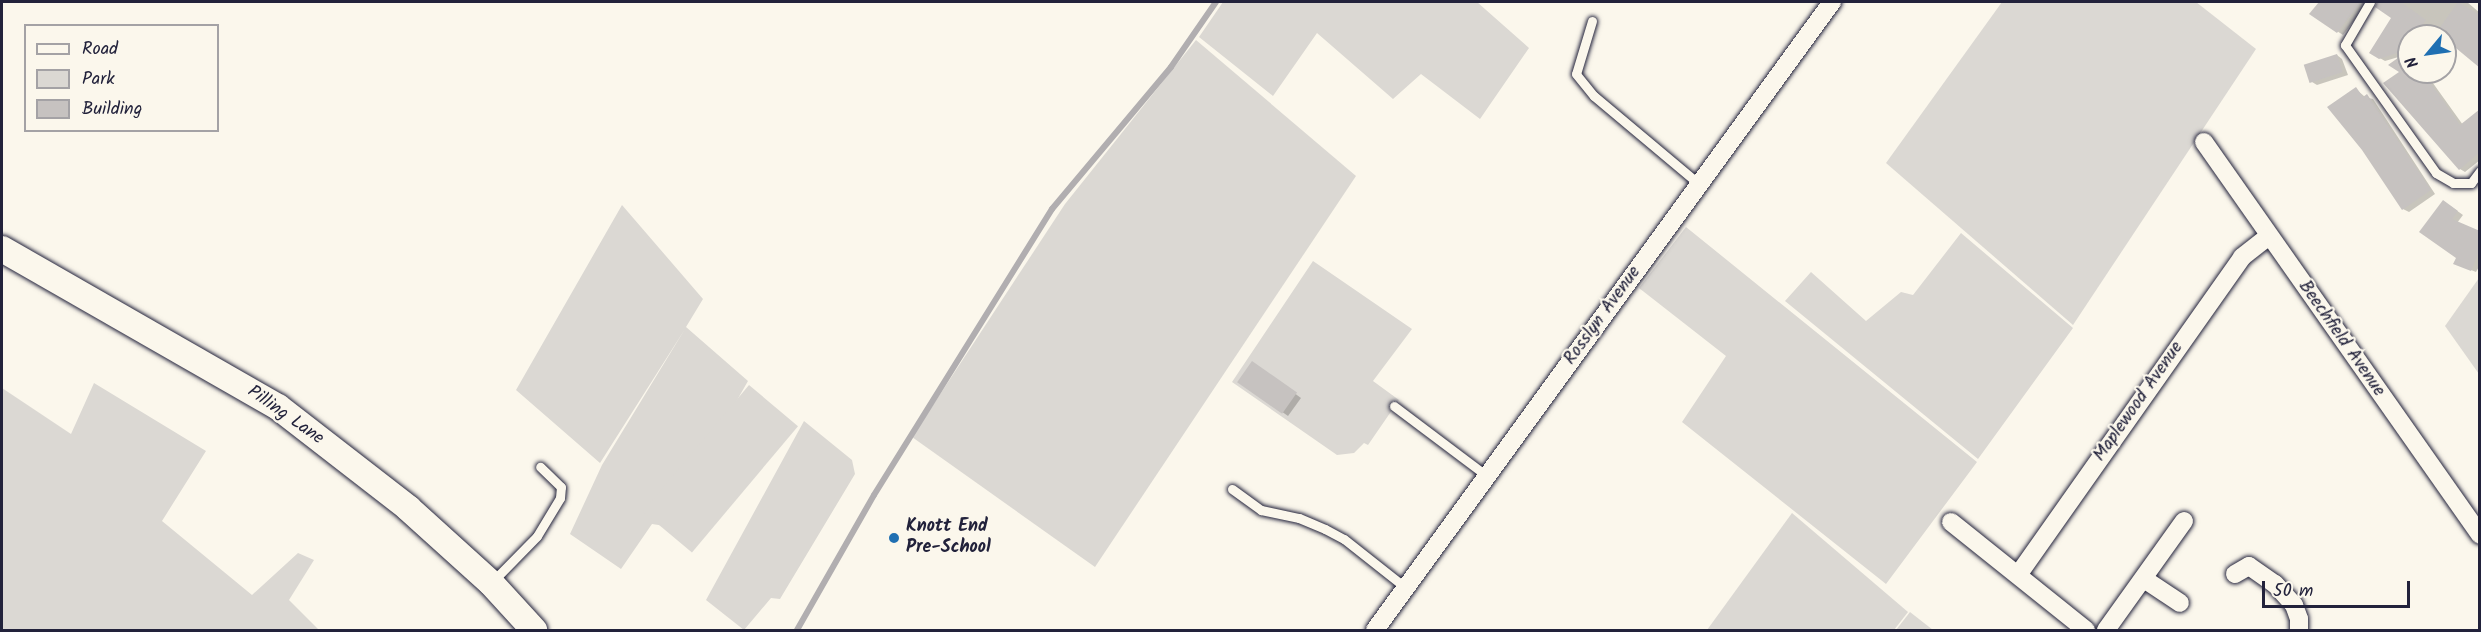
<!DOCTYPE html>
<html>
<head>
<meta charset="utf-8">
<style>
	body { margin:0 }
	#map { position:relative; width:2481px; height:632px; overflow:hidden; background:#fbf7ec; font-family:Kalam,sans-serif }
	div>[style] { position:absolute }
	.green>* { inset:0; background:#dbd8d3; transform-origin:0 0 }
	.shadow>* { inset:0; background:#0003 }
	.stream>* { height:6px; margin:-3px; padding:0 3px; transform-origin:3px; border-radius:3px; background:#b1aeb0 }
	.building>* { inset:0; background:#c6c2c0; transform-origin:0 0 }
	.roads { filter:drop-shadow(0 0 2px #22223b) drop-shadow(0 0 2px #22223b) }
	.lane>* { height:9px; margin:-4.5px; padding:0 4.5px; transform-origin:4.5px; border-radius:4.5px; background:#fbf7ec }
	.street>* { height:18px; margin:-9px; padding:0 9px; transform-origin:9px; border-radius:9px; background:#fbf7ec }
	.secondary>* { height:26px; margin:-13px; padding:0 13px; transform-origin:13px; border-radius:13px; background:#fbf7ec }
	.dots>* { width:16px; height:16px; translate:-50% -50%; box-sizing:border-box; border:3px solid #fbf7ec; border-radius:50% }
	span { translate:-50% -50%; white-space:nowrap; text-align:center; line-height:1.15; -webkit-text-stroke:4.5px #fbf7ec; paint-order:stroke }
	.street-label { font-size:18px; color:#22223b }
	.poi-label { font-size:18px; color:#22223b; font-weight:700 }
	.left { translate:0 -50%; text-align:left }
	.frame { position:absolute; inset:0; border:3px solid #22223b; pointer-events:none }
	.legend { position:absolute; left:24px; top:24px; width:195px; height:108px; box-sizing:border-box; background:#fbf7ec; border:2px solid #a4a2a5; margin:0; padding:8px 10px; list-style:none; font-size:18px; color:#22223b }
	.legend li { display:flex; align-items:center; gap:12px; height:30px }
	.legend b { width:30px; border:2px solid #a4a2a5 }
	.north { position:absolute; left:2397px; top:24px; width:60px; height:60px; box-sizing:border-box; background:#fbf7ec; border:2px solid #a4a2a5; border-radius:50%; rotate:241deg; font-size:16px; font-weight:700; line-height:24px; text-align:center; color:#22223b }
	.north::after { content:''; display:block; margin:auto; width:21px; height:27px; background:#1f6fb2; clip-path:polygon(50% 0,100% 100%,50% 72%,0 100%) }
	.scale { position:absolute; left:2262px; top:581px; width:148px; height:27px; box-sizing:border-box; border:3px solid #22223b; border-top:0; padding-left:8px; font-size:18px; line-height:21px; white-space:nowrap; color:#22223b; -webkit-text-stroke:4px #fbf7ec; paint-order:stroke }
</style>
</head>
<body>
<div id="map">
	<div class="green">
		<i style="clip-path:polygon(1223px 2px,1477px 2px,1529px 48px,1480px 119px,1421px 74px,1393px 99px,1317px 33px,1273px 96px,1199px 37px)"></i>
		<i style="clip-path:polygon(2002px 2px,2196px 2px,2256px 49px,2073px 325px,1886px 163px)"></i>
		<i style="clip-path:polygon(1196px 40px,1356px 176px,1095px 567px,912px 437px,1065px 204px)"></i>
		<i style="clip-path:polygon(622px 205px,703px 299px,686px 327px,748px 381px,665px 526px,652px 524px,621px 569px,570px 534px,602px 465px,685px 329px,600px 463px,516px 390px)"></i>
		<i style="clip-path:polygon(1686px 227px,1977px 462px,1886px 584px,1682px 422px,1726px 356px,1639px 288px)"></i>
		<i style="clip-path:polygon(1961px 233px,2073px 328px,1978px 459px,1785px 301px,1811px 272px,1866px 321px,1901px 292px,1913px 295px)"></i>
		<i style="clip-path:polygon(1313px 261px,1412px 329px,1373px 381px,1399px 400px,1368px 445px,1364px 443px,1354px 453px,1337px 455px,1232px 382px)"></i>
		<i style="clip-path:polygon(2479px 278px,2479px 374px,2445px 326px)"></i>
		<i style="clip-path:polygon(94px 383px,206px 451px,162px 521px,252px 595px,298px 553px,314px 560px,289px 600px,319px 630px,2px 630px,2px 388px,71px 434px)"></i>
		<i style="left:749px;top:385px;width:64px;height:165px;rotate:40deg"></i>
		<i style="clip-path:polygon(804px 421px,852px 460px,855px 474px,780px 599px,771px 598px,744px 630px,706px 600px)"></i>
		<i style="clip-path:polygon(1792px 513px,1908px 612px,1894px 630px,1707px 630px)"></i>
		<i style="clip-path:polygon(1910px 612px,1933px 630px,1896px 630px)"></i>
	</div>
	<div class="shadow">
		<i style="clip-path:polygon(2320px 2px,2368px 2px,2343px 35px,2311px 14px)"></i>
		<i style="clip-path:polygon(2378px 2px,2467px 2px,2480px 13px,2480px 66px,2429px 26px,2422px 36px,2409px 36px,2409px 72px,2425px 72px,2463px 125px,2480px 113px,2480px 160px,2465px 172px,2460px 169px,2402px 72px,2402px 56px,2385px 61px,2371px 53px,2393px 18px,2377px 6px)"></i>
		<i style="clip-path:polygon(2337px 55px,2342px 59px,2348px 75px,2317px 85px,2312px 82px)"></i>
		<i style="clip-path:polygon(2356px 89px,2365px 97px,2373px 99px,2435px 194px,2409px 212px,2403px 209px,2345px 124px)"></i>
		<i style="clip-path:polygon(2449px 205px,2463px 215px,2457px 223px,2480px 232px,2480px 265px,2476px 272px,2461px 266px,2457px 258px)"></i>
		<i style="clip-path:polygon(1258px 366px,1301px 398px,1288px 416px,1239px 382px)"></i>
	</div>
	<div class="stream">
		<i style="left:797px;top:630px;width:155px;rotate:-60.3deg"></i>
		<i style="left:874px;top:495px;width:337px;rotate:-58.1deg"></i>
		<i style="left:1052px;top:209px;width:185px;rotate:-50deg"></i>
		<i style="left:1171px;top:67px;width:79px;rotate:-55.3deg"></i>
	</div>
	<div class="building">
		<i style="clip-path:polygon(2319px 2px,2361px 2px,2337px 33px,2309px 14px)"></i>
		<i style="clip-path:polygon(2377px 2px,2401px 2px,2426px 20px,2414px 36px,2409px 36px,2409px 49px,2379px 59px,2369px 53px,2391px 18px,2375px 7px)"></i>
		<i style="clip-path:polygon(2458px 2px,2480px 15px,2480px 68px,2445px 39px,2445px 36px,2436px 33px)"></i>
		<i style="clip-path:polygon(2409px 50px,2409px 72px,2423px 72px,2460px 125px,2480px 109px,2480px 152px,2459px 170px,2383px 83px,2399px 72px,2388px 65px)"></i>
		<i style="left:2337px;top:54px;width:19px;height:35px;rotate:72deg"></i>
		<i style="clip-path:polygon(2356px 87px,2363px 97px,2367px 94px,2431px 190px,2402px 210px,2362px 150px,2327px 107px)"></i>
		<i style="clip-path:polygon(2443px 200px,2458px 211px,2452px 219px,2480px 231px,2480px 249px,2471px 271px,2453px 264px,2456px 258px,2419px 232px)"></i>
		<i style="left:1252px;top:361px;width:55px;height:26px;rotate:35deg"></i>
	</div>
	<div class="roads">
		<div class="lane">
			<i style="left:2370px;top:2px;width:50px;rotate:120.2deg"></i>
			<i style="left:2345px;top:45px;width:157px;rotate:54.6deg"></i>
			<i style="left:2436px;top:173px;width:20px;rotate:30deg"></i>
			<i style="left:2453px;top:183px;width:18px"></i>
			<i style="left:2471px;top:183px;width:15px;rotate:-53deg"></i>
			<i style="left:1592px;top:21px;width:55px;rotate:106.8deg"></i>
			<i style="left:1576px;top:74px;width:28px;rotate:51deg"></i>
			<i style="left:1594px;top:96px;width:137px;rotate:40deg"></i>
			<i style="left:1394px;top:406px;width:116px;rotate:37deg"></i>
			<i style="left:1232px;top:489px;width:36px;rotate:36deg"></i>
			<i style="left:1261px;top:510px;width:39px;rotate:12deg"></i>
			<i style="left:1299px;top:518px;width:28px;rotate:23deg"></i>
			<i style="left:1325px;top:529px;width:21px;rotate:28deg"></i>
			<i style="left:1344px;top:539px;width:79px;rotate:38.3deg"></i>
			<i style="left:492px;top:582px;width:64px;rotate:-45.6deg"></i>
			<i style="left:537px;top:536px;width:44px;rotate:-58.8deg"></i>
			<i style="left:560px;top:498px;width:11px;rotate:-85deg"></i>
			<i style="left:561px;top:487px;width:29px;rotate:-136deg"></i>
		</div>
		<div class="street">
			<i style="left:2204px;top:142px;width:480px;rotate:54.9deg"></i>
			<i style="left:1951px;top:522px;width:173px;rotate:38.7deg"></i>
			<i style="left:2235px;top:574px;width:16px;rotate:-30deg"></i>
			<i style="left:2249px;top:566px;width:32px;rotate:35deg"></i>
			<i style="left:2275px;top:584px;width:28px;rotate:48deg"></i>
			<i style="left:2294px;top:605px;width:15px;rotate:70deg"></i>
			<i style="left:2299px;top:619px;width:11px;rotate:90deg"></i>
			<i style="left:2018px;top:575px;width:389px;rotate:-54.8deg"></i>
			<i style="left:2242px;top:257px;width:33px;rotate:-38deg"></i>
			<i style="left:2144px;top:579px;width:43px;rotate:33.7deg"></i>
			<i style="left:1375px;top:630px;width:777px;rotate:-53.96deg"></i>
			<i style="left:2106px;top:630px;width:134px;rotate:-54.4deg"></i>
		</div>
		<div class="secondary">
			<i style="left:2px;top:249px;width:318px;rotate:29.8deg"></i>
			<i style="left:278px;top:407px;width:165px;rotate:37.8deg"></i>
			<i style="left:408px;top:508px;width:112px;rotate:42.1deg"></i>
			<i style="left:491px;top:583px;width:64px;rotate:47.5deg"></i>
		</div>
	</div>
	<div class="dots">
		<i style="left:894px;top:538px;background:#1f6fb2"></i>
	</div>
	<div class="street-label">
		<span style="left:1603px;top:316px;rotate:-54deg">Rosslyn Avenue</span>
		<span style="left:2341px;top:339px;rotate:55deg">Beechfield Avenue</span>
		<span style="left:2139px;top:402px;rotate:-55deg">Maplewood Avenue</span>
		<span style="left:285px;top:416px;rotate:35deg">Pilling Lane</span>
	</div>
	<div class="poi-label">
		<span class="left" style="left:906px;top:538px">Knott End<br>Pre-School</span>
	</div>
	<div class="frame"></div>
	<ul class="legend">
	<li><b style="height:8px;background:#fbf7ec"></b>Road</li>
	<li><b style="height:16px;background:#dbd8d3"></b>Park</li>
	<li><b style="height:16px;background:#c6c2c0"></b>Building</li>
	</ul>
	<div class="north">N</div>
	<div class="scale">50 m</div>
</div>
</body>
</html>
